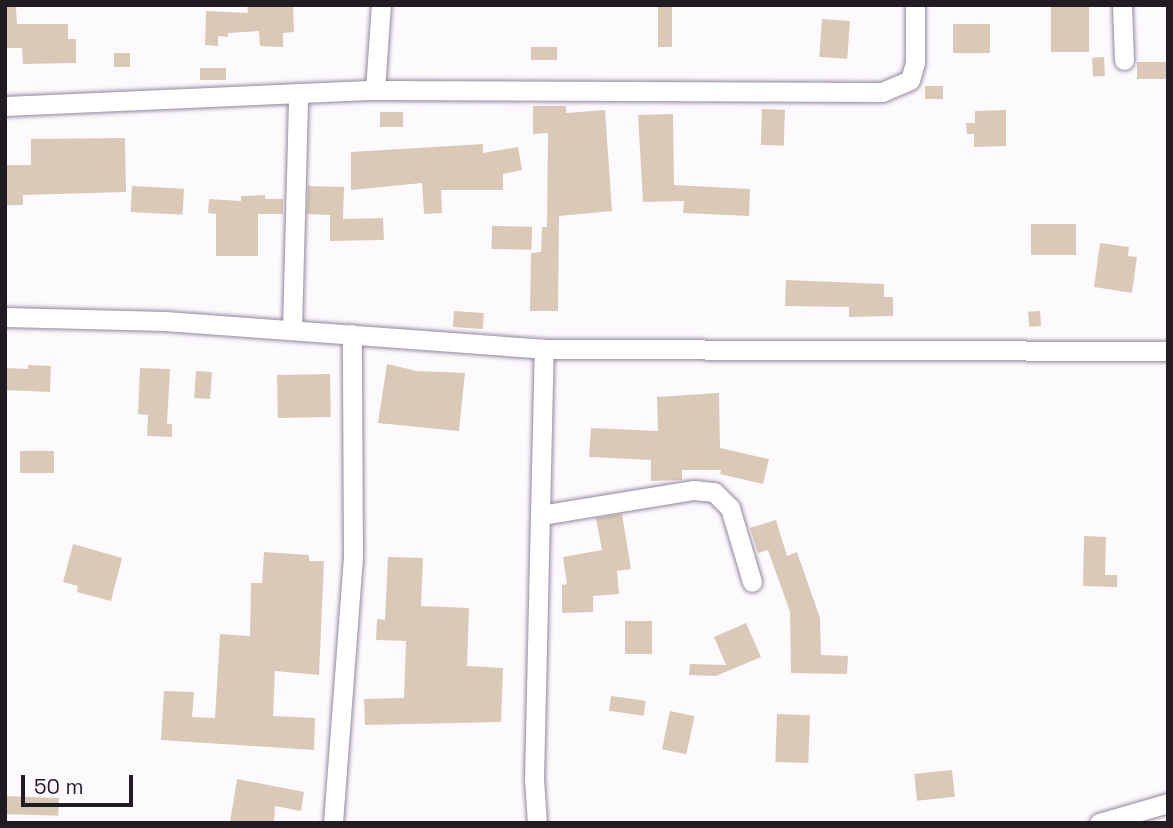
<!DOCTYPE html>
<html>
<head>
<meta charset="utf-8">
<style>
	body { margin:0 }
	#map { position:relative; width:1173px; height:828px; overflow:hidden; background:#fdfafe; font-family:"Space Grotesk",sans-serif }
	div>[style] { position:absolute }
	.building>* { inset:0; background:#dac9b6; transform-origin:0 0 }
	.roads { filter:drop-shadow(0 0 2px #93869a) drop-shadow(0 0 2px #93869a) }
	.minor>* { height:19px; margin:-9.5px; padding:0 9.5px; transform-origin:9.5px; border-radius:9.5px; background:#fff }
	span { translate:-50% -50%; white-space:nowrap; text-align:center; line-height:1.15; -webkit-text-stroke:7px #fdfafe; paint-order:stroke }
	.frame { position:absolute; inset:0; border:7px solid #211c23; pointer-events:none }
	.scale { position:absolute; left:21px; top:775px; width:112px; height:32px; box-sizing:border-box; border:4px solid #211c23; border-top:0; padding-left:9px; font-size:21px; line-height:24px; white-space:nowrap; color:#211c23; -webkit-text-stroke:5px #fdfafe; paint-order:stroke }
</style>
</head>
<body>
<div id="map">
	<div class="building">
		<i style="clip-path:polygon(247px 5px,293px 5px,294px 32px,283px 33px,283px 47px,260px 46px,259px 31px,228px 33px,228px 37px,218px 36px,218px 46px,205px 45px,206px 11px,248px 13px)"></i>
		<i style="left:658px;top:5px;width:14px;height:42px"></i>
		<i style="left:1051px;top:5px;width:38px;height:47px"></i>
		<i style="clip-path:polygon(5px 7px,16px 7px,17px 24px,68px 24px,68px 39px,76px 39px,76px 63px,23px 64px,22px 48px,5px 48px)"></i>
		<i style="left:822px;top:19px;width:28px;height:38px;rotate:4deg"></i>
		<i style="left:953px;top:24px;width:37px;height:29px"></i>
		<i style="left:531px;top:47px;width:26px;height:13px"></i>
		<i style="left:114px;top:53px;width:16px;height:14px"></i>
		<i style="left:1104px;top:57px;width:19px;height:12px;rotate:87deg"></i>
		<i style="left:1166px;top:62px;width:17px;height:29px;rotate:90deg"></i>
		<i style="left:200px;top:68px;width:26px;height:12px"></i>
		<i style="left:943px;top:86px;width:13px;height:18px;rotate:90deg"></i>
		<i style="clip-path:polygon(533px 106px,566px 106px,566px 113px,605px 110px,612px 211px,559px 216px,558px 311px,530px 311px,531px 253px,541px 252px,542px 227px,547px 227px,548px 133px,533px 134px)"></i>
		<i style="left:762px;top:109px;width:23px;height:36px;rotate:2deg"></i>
		<i style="clip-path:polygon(1006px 110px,1006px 146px,974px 147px,974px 134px,967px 134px,966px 123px,975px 123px,975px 111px)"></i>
		<i style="left:380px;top:112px;width:23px;height:15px"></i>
		<i style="clip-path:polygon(673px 114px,674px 185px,750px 189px,749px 216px,683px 213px,684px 201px,643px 202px,638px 115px)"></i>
		<i style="clip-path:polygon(125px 138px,126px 192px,23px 195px,23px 205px,5px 205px,5px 165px,31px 165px,31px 139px)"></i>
		<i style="clip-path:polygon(483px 144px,483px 153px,518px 147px,522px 170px,503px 174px,503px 190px,441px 190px,442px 213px,424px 214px,422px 183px,351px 190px,351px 152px)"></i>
		<i style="left:132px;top:186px;width:52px;height:26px;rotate:3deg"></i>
		<i style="clip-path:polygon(308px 186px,344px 187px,343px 219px,383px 218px,384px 240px,330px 241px,330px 215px,307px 214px)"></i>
		<i style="clip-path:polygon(265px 195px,265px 199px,283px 199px,283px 214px,258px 214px,258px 256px,216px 256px,216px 214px,208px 213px,209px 199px,241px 201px,241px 196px)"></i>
		<i style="left:1076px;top:224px;width:31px;height:45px;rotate:90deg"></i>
		<i style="left:492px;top:226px;width:40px;height:23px;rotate:1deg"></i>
		<i style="clip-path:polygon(1100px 243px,1129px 247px,1128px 256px,1137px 257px,1132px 293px,1094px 287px)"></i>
		<i style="clip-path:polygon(786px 280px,884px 284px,884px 297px,893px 297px,893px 316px,849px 317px,849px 307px,785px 306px)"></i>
		<i style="left:454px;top:311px;width:30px;height:16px;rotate:4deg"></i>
		<i style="left:1040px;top:311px;width:15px;height:12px;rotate:86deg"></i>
		<i style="clip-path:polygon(387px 364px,417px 371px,465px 373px,459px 431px,378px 423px)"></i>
		<i style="clip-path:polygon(28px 365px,51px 366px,50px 392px,5px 390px,5px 368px,28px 369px)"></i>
		<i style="clip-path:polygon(140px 368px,170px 369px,167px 424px,172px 424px,172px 437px,147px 436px,148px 415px,138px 414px)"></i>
		<i style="left:196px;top:371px;width:16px;height:27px;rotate:4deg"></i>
		<i style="left:330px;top:374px;width:43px;height:53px;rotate:89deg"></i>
		<i style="clip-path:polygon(719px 393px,720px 448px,769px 459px,763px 484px,720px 474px,721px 470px,682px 470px,682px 480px,651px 481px,651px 460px,589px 457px,591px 428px,658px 431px,657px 397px)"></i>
		<i style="left:54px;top:451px;width:22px;height:34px;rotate:90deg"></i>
		<i style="clip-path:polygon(622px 514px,631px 569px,617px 571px,619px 594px,593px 596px,593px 612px,562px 613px,562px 585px,567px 584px,563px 557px,602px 550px,596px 518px)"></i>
		<i style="clip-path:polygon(776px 520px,787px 556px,797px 552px,820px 618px,821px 655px,848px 656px,847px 674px,791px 673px,790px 612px,768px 550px,758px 553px,750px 528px)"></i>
		<i style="clip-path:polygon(1084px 536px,1106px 537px,1105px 575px,1117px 575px,1117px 587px,1083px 586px)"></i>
		<i style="clip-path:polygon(73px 544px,122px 558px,111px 601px,77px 592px,78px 586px,63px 582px)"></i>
		<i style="clip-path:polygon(264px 552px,309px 555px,309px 561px,324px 561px,319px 675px,275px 671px,273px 716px,315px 718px,314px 750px,161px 740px,164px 691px,194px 692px,192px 717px,215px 718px,220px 634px,250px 636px,251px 583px,262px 583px)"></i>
		<i style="clip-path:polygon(388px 557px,423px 558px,421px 606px,469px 608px,467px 666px,503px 668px,501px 722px,365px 725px,364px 699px,404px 698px,406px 641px,376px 640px,377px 619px,385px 620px)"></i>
		<i style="left:625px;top:621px;width:27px;height:33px"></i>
		<i style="clip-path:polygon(746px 623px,761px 657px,716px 676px,689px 675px,690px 664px,726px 665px,714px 637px)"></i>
		<i style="left:611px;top:696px;width:35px;height:15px;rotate:8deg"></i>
		<i style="left:670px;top:711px;width:25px;height:39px;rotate:12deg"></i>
		<i style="left:777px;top:714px;width:33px;height:48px;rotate:2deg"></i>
		<i style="left:952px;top:770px;width:27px;height:38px;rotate:84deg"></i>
		<i style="clip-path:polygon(237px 779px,304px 792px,301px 811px,275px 806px,274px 823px,230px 823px)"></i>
		<i style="left:5px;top:796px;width:54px;height:18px;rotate:2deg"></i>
	</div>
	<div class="roads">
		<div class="minor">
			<i style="left:1122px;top:5px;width:55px;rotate:87.9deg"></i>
			<i style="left:375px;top:90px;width:85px;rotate:-86deg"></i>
			<i style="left:5px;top:106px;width:370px;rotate:-2.5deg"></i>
			<i style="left:375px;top:90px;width:507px;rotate:0.23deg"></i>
			<i style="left:882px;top:92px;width:30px;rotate:-23deg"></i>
			<i style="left:910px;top:80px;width:18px;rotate:-74deg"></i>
			<i style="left:915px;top:63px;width:58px;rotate:-90deg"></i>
			<i style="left:5px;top:317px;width:160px;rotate:1.4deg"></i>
			<i style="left:165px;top:321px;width:380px;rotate:4.2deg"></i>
			<i style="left:544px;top:349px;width:624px;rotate:0.18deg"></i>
			<i style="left:292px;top:330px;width:237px;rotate:-88.5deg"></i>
			<i style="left:541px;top:515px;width:155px;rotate:-9.3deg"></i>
			<i style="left:694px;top:490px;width:20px;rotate:6deg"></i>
			<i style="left:714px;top:492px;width:23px;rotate:45deg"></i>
			<i style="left:730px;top:508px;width:77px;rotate:73.4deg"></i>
			<i style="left:333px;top:823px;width:265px;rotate:-85.7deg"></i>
			<i style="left:353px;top:559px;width:225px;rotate:-90.3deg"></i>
			<i style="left:537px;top:823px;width:44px;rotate:-93.9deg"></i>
			<i style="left:534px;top:779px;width:430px;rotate:-88.7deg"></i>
			<i style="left:1099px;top:823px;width:72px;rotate:-16.2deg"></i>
		</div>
	</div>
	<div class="frame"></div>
	<div class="scale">50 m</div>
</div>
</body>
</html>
